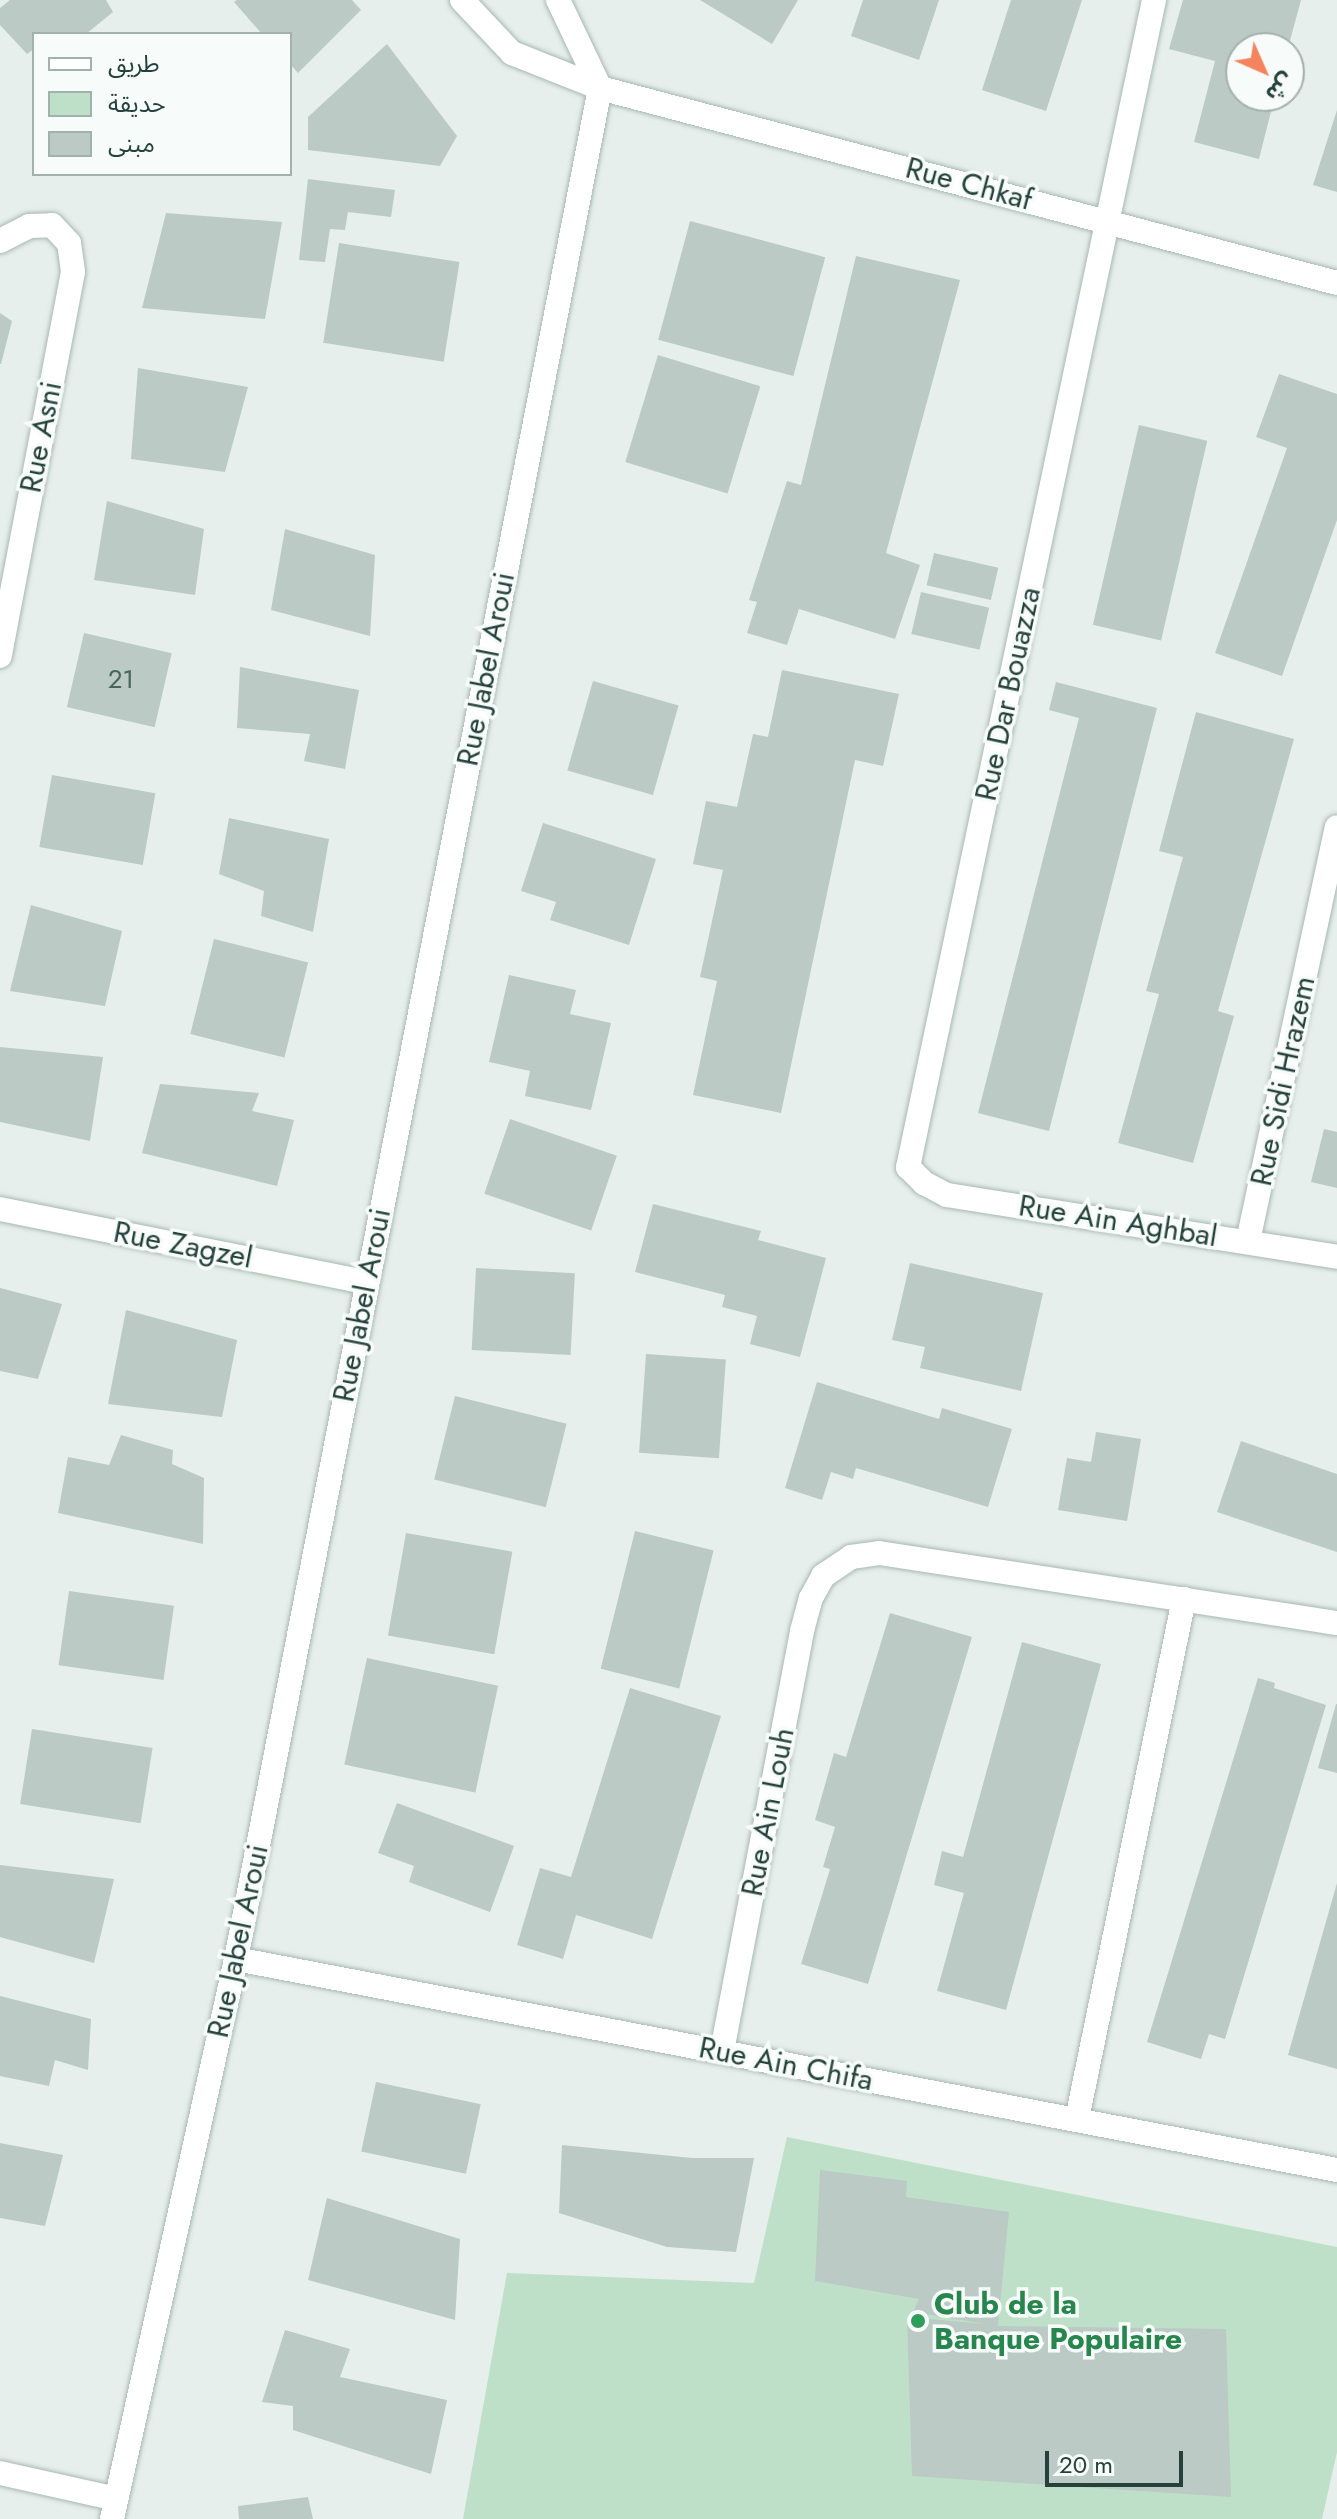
<!DOCTYPE html>
<html>
<head>
<meta charset="utf-8">
<style>
	body { margin:0 }
	#map { position:relative; width:1337px; height:2519px; overflow:hidden; background:#e6efeb; font-family:Jost,"Noto Sans Arabic",sans-serif }
	div>[style] { position:absolute }
	.green>* { inset:0; background:#bfe0c8 }
	.building>* { inset:0; background:#bbcac4; transform-origin:0 0 }
	.roads { filter:drop-shadow(0 0 2px #a8b8b2) drop-shadow(0 0 2px #a8b8b2) }
	.minor>* { height:24px; margin:-12px; padding:0 12px; transform-origin:12px; border-radius:12px; background:#fff }
	.dots>* { width:22px; height:22px; translate:-50% -50%; box-sizing:border-box; border:4px solid #f7fbf9; border-radius:50% }
	span { translate:-50% -50%; white-space:nowrap; text-align:center; line-height:1.15; -webkit-text-stroke:7px #f7fbf9; paint-order:stroke }
	.number-label { font-size:26px; color:#4a645c }
	.number-label span { -webkit-text-stroke-width:0 }
	.street-label { font-size:30px; color:#24423a }
	.leisure-label { font-size:30px; color:#27864d; font-weight:700 }
	.left { translate:0 -50%; text-align:left }
	.legend { position:absolute; left:32px; top:32px; width:260px; height:144px; box-sizing:border-box; background:#f7fbf9; border:2px solid #a3b1ad; margin:0; padding:10px 14px; list-style:none; font-size:24px; color:#24423a }
	.legend li { display:flex; align-items:center; gap:16px; height:40px }
	.legend b { width:40px; border:2px solid #a3b1ad }
	.north { position:absolute; left:1225px; top:32px; width:80px; height:80px; box-sizing:border-box; background:#f7fbf9; border:2px solid #a3b1ad; border-radius:50%; rotate:135deg; font-size:22px; font-weight:700; line-height:32px; text-align:center; color:#24423a }
	.north::after { content:''; display:block; margin:auto; width:28px; height:36px; background:#f4845f; clip-path:polygon(50% 0,100% 100%,50% 72%,0 100%) }
	.scale { position:absolute; left:1045px; top:2451px; width:138px; height:36px; box-sizing:border-box; border:4px solid #24423a; border-top:0; padding-left:10px; font-size:24px; line-height:28px; white-space:nowrap; color:#24423a; -webkit-text-stroke:6px #f7fbf9; paint-order:stroke }
</style>
</head>
<body>
<div id="map">
	<div class="green">
		<i style="clip-path:polygon(787px 2137px,1337px 2247px,1337px 2452px,1322px 2519px,463px 2519px,507px 2273px,754px 2283px)"></i>
	</div>
	<div class="building">
		<i style="clip-path:polygon(10px 0,106px 0,113px 12px,86px 34px,34px 34px,34px 49px,27px 54px,0 25px,0 8px)"></i>
		<i style="clip-path:polygon(237px 0,352px 0,361px 10px,298px 73px,290px 64px,290px 34px,262px 34px,234px 2px)"></i>
		<i style="clip-path:polygon(700px 0,798px 0,772px 44px)"></i>
		<i style="clip-path:polygon(863px 0,939px 0,919px 60px,851px 36px)"></i>
		<i style="clip-path:polygon(1011px 0,1082px 0,1046px 111px,982px 90px)"></i>
		<i style="clip-path:polygon(1183px 0,1301px 0,1288px 48px,1241px 48px,1241px 96px,1275px 96px,1259px 159px,1194px 142px,1215px 61px,1169px 49px)"></i>
		<i style="clip-path:polygon(387px 44px,457px 136px,440px 166px,308px 150px,308px 117px)"></i>
		<i style="clip-path:polygon(1337px 110px,1337px 192px,1313px 185px)"></i>
		<i style="clip-path:polygon(308px 179px,395px 190px,391px 217px,348px 212px,345px 230px,330px 229px,325px 262px,299px 260px)"></i>
		<i style="clip-path:polygon(166px 213px,282px 222px,265px 319px,142px 308px)"></i>
		<i style="left:690px;top:221px;width:140px;height:123px;rotate:15deg"></i>
		<i style="left:339px;top:243px;width:122px;height:101px;rotate:9deg"></i>
		<i style="clip-path:polygon(856px 256px,960px 280px,886px 553px,920px 565px,895px 639px,799px 609px,787px 645px,747px 633px,757px 602px,749px 600px,787px 481px,801px 485px)"></i>
		<i style="clip-path:polygon(0 313px,12px 321px,1px 364px,0 364px)"></i>
		<i style="left:658px;top:355px;width:107px;height:112px;rotate:17deg"></i>
		<i style="clip-path:polygon(138px 368px,248px 387px,225px 472px,131px 459px)"></i>
		<i style="clip-path:polygon(1279px 374px,1337px 394px,1337px 520px,1282px 676px,1215px 653px,1287px 448px,1256px 437px)"></i>
		<i style="left:1139px;top:425px;width:70px;height:205px;rotate:13deg"></i>
		<i style="clip-path:polygon(107px 501px,204px 529px,195px 595px,94px 580px)"></i>
		<i style="clip-path:polygon(285px 529px,375px 555px,370px 636px,271px 610px)"></i>
		<i style="left:934px;top:553px;width:66px;height:33px;rotate:13deg"></i>
		<i style="left:921px;top:592px;width:70px;height:43px;rotate:13deg"></i>
		<i style="left:84px;top:633px;width:90px;height:76px;rotate:13deg"></i>
		<i style="clip-path:polygon(240px 667px,359px 690px,345px 769px,304px 761px,310px 734px,237px 728px)"></i>
		<i style="clip-path:polygon(782px 670px,899px 694px,883px 766px,855px 760px,781px 1113px,693px 1095px,717px 981px,700px 977px,723px 870px,693px 864px,706px 801px,737px 807px,753px 734px,768px 737px)"></i>
		<i style="left:593px;top:681px;width:89px;height:93px;rotate:16deg"></i>
		<i style="clip-path:polygon(1056px 682px,1157px 708px,1049px 1131px,978px 1113px,1079px 718px,1049px 710px)"></i>
		<i style="clip-path:polygon(1196px 712px,1294px 739px,1218px 1011px,1234px 1016px,1193px 1163px,1118px 1143px,1159px 994px,1146px 991px,1183px 857px,1159px 851px)"></i>
		<i style="left:52px;top:775px;width:105px;height:73px;rotate:10deg"></i>
		<i style="clip-path:polygon(229px 818px,329px 839px,313px 932px,261px 916px,264px 891px,219px 874px)"></i>
		<i style="clip-path:polygon(543px 823px,656px 859px,629px 945px,550px 920px,556px 902px,521px 891px)"></i>
		<i style="clip-path:polygon(31px 905px,122px 931px,105px 1006px,10px 991px)"></i>
		<i style="left:214px;top:939px;width:97px;height:98px;rotate:14deg"></i>
		<i style="clip-path:polygon(509px 975px,576px 990px,570px 1014px,611px 1023px,591px 1110px,525px 1096px,530px 1071px,489px 1062px)"></i>
		<i style="clip-path:polygon(0 1047px,103px 1057px,90px 1141px,0 1122px)"></i>
		<i style="clip-path:polygon(160px 1084px,259px 1093px,252px 1111px,294px 1120px,277px 1186px,142px 1153px)"></i>
		<i style="left:510px;top:1119px;width:113px;height:79px;rotate:19deg"></i>
		<i style="clip-path:polygon(1324px 1129px,1337px 1132px,1337px 1188px,1311px 1182px)"></i>
		<i style="clip-path:polygon(653px 1204px,761px 1231px,758px 1240px,826px 1258px,800px 1357px,750px 1344px,757px 1316px,722px 1307px,725px 1295px,635px 1272px)"></i>
		<i style="clip-path:polygon(910px 1263px,1043px 1293px,1021px 1391px,920px 1368px,925px 1347px,892px 1340px)"></i>
		<i style="left:476px;top:1268px;width:99px;height:82px;rotate:3deg"></i>
		<i style="clip-path:polygon(0 1288px,62px 1304px,38px 1379px,0 1371px)"></i>
		<i style="clip-path:polygon(126px 1310px,237px 1340px,222px 1417px,108px 1404px)"></i>
		<i style="left:646px;top:1354px;width:80px;height:99px;rotate:4deg"></i>
		<i style="clip-path:polygon(817px 1382px,939px 1419px,942px 1408px,1012px 1429px,988px 1507px,856px 1468px,853px 1479px,831px 1472px,822px 1500px,785px 1488px)"></i>
		<i style="left:455px;top:1396px;width:115px;height:86px;rotate:14deg"></i>
		<i style="clip-path:polygon(1096px 1432px,1141px 1439px,1127px 1521px,1058px 1510px,1067px 1458px,1091px 1462px)"></i>
		<i style="clip-path:polygon(121px 1435px,173px 1450px,172px 1464px,204px 1478px,203px 1544px,58px 1513px,68px 1457px,109px 1465px)"></i>
		<i style="clip-path:polygon(1241px 1441px,1337px 1474px,1337px 1552px,1217px 1512px)"></i>
		<i style="left:635px;top:1531px;width:81px;height:142px;rotate:14deg"></i>
		<i style="left:406px;top:1533px;width:108px;height:104px;rotate:10deg"></i>
		<i style="left:69px;top:1591px;width:106px;height:75px;rotate:8deg"></i>
		<i style="clip-path:polygon(890px 1613px,972px 1637px,868px 1984px,801px 1964px,830px 1869px,823px 1867px,835px 1827px,815px 1820px,834px 1753px,846px 1757px)"></i>
		<i style="clip-path:polygon(1022px 1642px,1101px 1664px,1006px 2010px,937px 1991px,964px 1893px,934px 1885px,942px 1851px,963px 1857px)"></i>
		<i style="left:367px;top:1658px;width:134px;height:109px;rotate:12deg"></i>
		<i style="clip-path:polygon(1258px 1678px,1275px 1683px,1274px 1688px,1326px 1705px,1225px 2039px,1209px 2034px,1201px 2059px,1147px 2042px)"></i>
		<i style="clip-path:polygon(630px 1688px,721px 1716px,652px 1939px,576px 1915px,563px 1959px,517px 1945px,540px 1868px,571px 1877px)"></i>
		<i style="clip-path:polygon(1336px 1704px,1337px 1704px,1337px 1773px,1318px 1768px)"></i>
		<i style="left:32px;top:1729px;width:122px;height:76px;rotate:9deg"></i>
		<i style="clip-path:polygon(397px 1803px,514px 1846px,490px 1912px,409px 1882px,414px 1866px,378px 1853px)"></i>
		<i style="clip-path:polygon(0 1865px,114px 1879px,94px 1963px,0 1937px)"></i>
		<i style="clip-path:polygon(1337px 1883px,1337px 2069px,1288px 2055px)"></i>
		<i style="clip-path:polygon(0 1996px,91px 2019px,88px 2070px,55px 2060px,49px 2086px,0 2076px)"></i>
		<i style="left:376px;top:2082px;width:107px;height:71px;rotate:12deg"></i>
		<i style="clip-path:polygon(0 2143px,63px 2155px,45px 2226px,0 2218px)"></i>
		<i style="clip-path:polygon(562px 2145px,692px 2158px,754px 2158px,736px 2252px,667px 2247px,559px 2213px)"></i>
		<i style="clip-path:polygon(820px 2170px,907px 2181px,906px 2197px,1009px 2212px,998px 2326px,1226px 2329px,1231px 2497px,912px 2476px,907px 2317px,986px 2324px,913px 2312px,919px 2299px,815px 2281px)"></i>
		<i style="clip-path:polygon(327px 2198px,460px 2239px,455px 2320px,308px 2280px)"></i>
		<i style="clip-path:polygon(285px 2330px,350px 2349px,340px 2377px,447px 2400px,431px 2474px,293px 2430px,293px 2406px,262px 2402px)"></i>
		<i style="clip-path:polygon(308px 2497px,313px 2519px,239px 2519px,238px 2506px)"></i>
	</div>
	<div class="roads">
		<div class="minor">
			<i style="left:462px;top:0;width:73px;rotate:46.7deg"></i>
			<i style="left:512px;top:53px;width:95px;rotate:21.7deg"></i>
			<i style="left:600px;top:88px;width:762px;rotate:14.82deg"></i>
			<i style="left:558px;top:0;width:98px;rotate:64.5deg"></i>
			<i style="left:1154px;top:0;width:1193px;rotate:101.9deg"></i>
			<i style="left:908px;top:1167px;width:23px;rotate:45deg"></i>
			<i style="left:924px;top:1183px;width:26px;rotate:28deg"></i>
			<i style="left:947px;top:1195px;width:395px;rotate:9deg"></i>
			<i style="left:0;top:241px;width:33px;rotate:-27deg"></i>
			<i style="left:29px;top:226px;width:23px;rotate:-2deg"></i>
			<i style="left:52px;top:225px;width:25px;rotate:47deg"></i>
			<i style="left:69px;top:243px;width:29px;rotate:82deg"></i>
			<i style="left:73px;top:272px;width:391px;rotate:100.8deg"></i>
			<i style="left:0;top:1209px;width:373px;rotate:11.3deg"></i>
			<i style="left:1248px;top:1241px;width:423px;rotate:-77.9deg"></i>
			<i style="left:236px;top:1959px;width:1121px;rotate:10.85deg"></i>
			<i style="left:722px;top:2051px;width:428px;rotate:-79.2deg"></i>
			<i style="left:802px;top:1631px;width:34px;rotate:-75deg"></i>
			<i style="left:811px;top:1598px;width:25px;rotate:-61deg"></i>
			<i style="left:823px;top:1576px;width:34px;rotate:-34deg"></i>
			<i style="left:851px;top:1557px;width:28px;rotate:-8deg"></i>
			<i style="left:879px;top:1553px;width:463px;rotate:8.7deg"></i>
			<i style="left:1077px;top:2119px;width:531px;rotate:-78.37deg"></i>
			<i style="left:0;top:2473px;width:119px;rotate:12.6deg"></i>
			<i style="left:112px;top:2519px;width:574px;rotate:-77.51deg"></i>
			<i style="left:236px;top:1959px;width:1906px;rotate:-78.99deg"></i>
		</div>
	</div>
	<div class="dots">
		<i style="left:918px;top:2321px;background:#2e9e5b"></i>
	</div>
	<div class="number-label">
		<span style="left:121px;top:680px">21</span>
	</div>
	<div class="street-label">
		<span style="left:969px;top:184px;rotate:15deg">Rue Chkaf</span>
		<span style="left:41px;top:437px;rotate:-79deg">Rue Asni</span>
		<span style="left:486px;top:669px;rotate:-79deg">Rue Jabel Aroui</span>
		<span style="left:1008px;top:694px;rotate:-78deg">Rue Dar Bouazza</span>
		<span style="left:1283px;top:1081px;rotate:-78deg">Rue Sidi Hrazem</span>
		<span style="left:1118px;top:1221px;rotate:9deg">Rue Ain Aghbal</span>
		<span style="left:183px;top:1245px;rotate:11deg">Rue Zagzel</span>
		<span style="left:362px;top:1305px;rotate:-79deg">Rue Jabel Aroui</span>
		<span style="left:768px;top:1812px;rotate:-79deg">Rue Ain Louh</span>
		<span style="left:238px;top:1941px;rotate:-78deg">Rue Jabel Aroui</span>
		<span style="left:786px;top:2064px;rotate:11deg">Rue Ain Chifa</span>
	</div>
	<div class="leisure-label">
		<span class="left" style="left:934px;top:2321px">Club de la<br>Banque Populaire</span>
	</div>
	<ul class="legend">
	<li><b style="height:10px;background:#fff"></b>طريق</li>
	<li><b style="height:22px;background:#bfe0c8"></b>حديقة</li>
	<li><b style="height:22px;background:#bbcac4"></b>مبنى</li>
	</ul>
	<div class="north">ش</div>
	<div class="scale">20 m</div>
</div>
</body>
</html>
